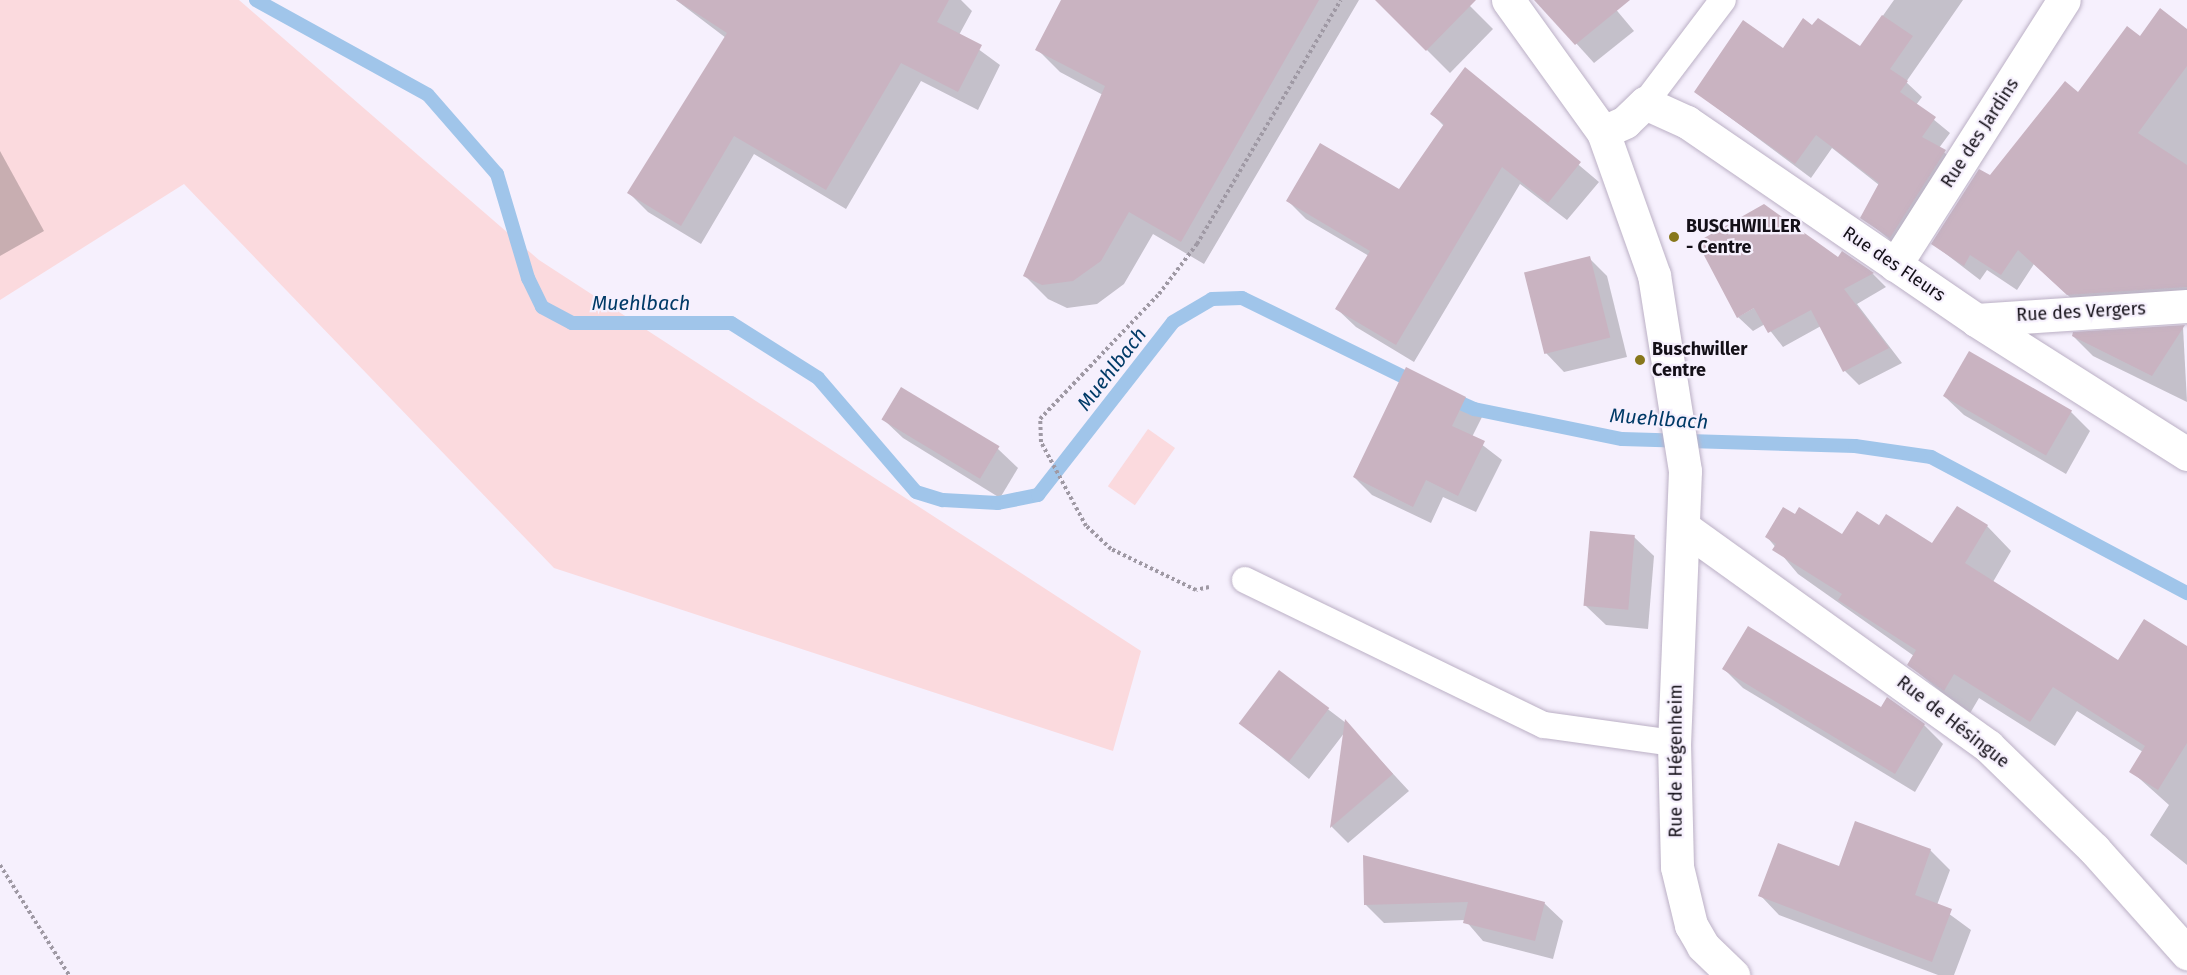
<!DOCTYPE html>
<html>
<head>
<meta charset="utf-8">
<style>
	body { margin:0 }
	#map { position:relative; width:2187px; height:975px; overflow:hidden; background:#f6f0fd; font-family:"Fira Sans",sans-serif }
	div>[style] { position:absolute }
	.green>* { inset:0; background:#fbdade; transform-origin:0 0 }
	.shadow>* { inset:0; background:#0003 }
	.stream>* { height:14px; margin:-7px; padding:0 7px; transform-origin:7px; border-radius:7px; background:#a0c5ea }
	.building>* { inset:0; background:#c9b3c1; transform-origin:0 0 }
	.path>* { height:4px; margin-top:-2px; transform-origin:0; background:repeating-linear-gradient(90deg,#9f99a4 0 3px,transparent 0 6px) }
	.roads { filter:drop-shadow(0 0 2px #bbb0c5) drop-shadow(0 0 2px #bbb0c5) }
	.lane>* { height:26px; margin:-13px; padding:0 13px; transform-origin:13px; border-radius:13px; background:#fff }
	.street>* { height:33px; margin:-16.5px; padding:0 16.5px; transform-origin:16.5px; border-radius:16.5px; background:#fff }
	.secondary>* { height:33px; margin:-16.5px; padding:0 16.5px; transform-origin:16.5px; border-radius:16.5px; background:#fff }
	.dots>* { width:16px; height:16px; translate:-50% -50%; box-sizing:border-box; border:3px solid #f6f0fd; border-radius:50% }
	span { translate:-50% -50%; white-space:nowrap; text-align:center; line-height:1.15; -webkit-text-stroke:4.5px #f6f0fd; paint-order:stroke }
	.street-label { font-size:18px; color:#141018 }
	.poi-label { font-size:18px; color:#141018; font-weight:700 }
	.left { translate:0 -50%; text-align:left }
	.water-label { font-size:20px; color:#003a67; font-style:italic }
</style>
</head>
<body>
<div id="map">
	<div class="green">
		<i style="clip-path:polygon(0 0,239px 0,539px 260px,1141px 651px,1113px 751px,554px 568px,184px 184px,0 300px)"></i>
		<i style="left:1148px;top:429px;width:33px;height:70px;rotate:35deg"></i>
	</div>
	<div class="shadow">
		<i style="clip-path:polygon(676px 0,961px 0,972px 11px,959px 35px,1000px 65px,978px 110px,921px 81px,846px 209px,754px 154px,701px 244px,648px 212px,629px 193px,726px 38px)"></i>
		<i style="clip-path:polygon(1062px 0,1359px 0,1204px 264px,1153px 234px,1124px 284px,1097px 304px,1067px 308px,1048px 299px,1025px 276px,1103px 95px,1060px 72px,1037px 49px)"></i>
		<i style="clip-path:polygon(1377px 0,1464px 0,1493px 29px,1450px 73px)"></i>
		<i style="clip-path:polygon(1537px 0,1608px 0,1634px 31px,1594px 63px)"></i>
		<i style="clip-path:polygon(1894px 0,1963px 0,1906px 82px,1922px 97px,1916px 105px,1950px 133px,1939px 148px,1960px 166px,1905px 252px,1862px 217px,1879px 185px,1832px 148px,1811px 178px,1696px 92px,1784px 50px,1813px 27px,1860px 48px)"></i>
		<i style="clip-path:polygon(2187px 30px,2187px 305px,2084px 310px,2034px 264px,2017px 290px,1987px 270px,1980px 280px,1933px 244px,1991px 177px,2141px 38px)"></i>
		<i style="clip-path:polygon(1465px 69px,1599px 182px,1567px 220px,1520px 184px,1414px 362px,1356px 327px,1337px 309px,1369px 256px,1306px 219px,1288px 201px,1400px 191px,1445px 127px,1432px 114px)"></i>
		<i style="clip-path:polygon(0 151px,44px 231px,0 256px)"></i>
		<i style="clip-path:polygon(1589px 258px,1607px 276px,1627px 357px,1564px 372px,1546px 353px)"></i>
		<i style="clip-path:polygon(1839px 259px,1873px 274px,1886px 287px,1857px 304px,1902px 363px,1859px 385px,1845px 371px,1821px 326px,1783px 347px,1765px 324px,1753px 331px,1738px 317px)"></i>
		<i style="clip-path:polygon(2183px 327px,2187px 402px,2093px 356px,2073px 336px)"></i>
		<i style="clip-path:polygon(901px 389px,998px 449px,1018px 468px,1000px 498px,903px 438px,883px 419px)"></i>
		<i style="clip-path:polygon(1944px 396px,2071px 412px,2090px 431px,2066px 474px,1964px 415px)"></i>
		<i style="clip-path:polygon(1465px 398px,1483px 415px,1472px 437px,1502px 460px,1476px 512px,1443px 497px,1431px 523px,1372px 495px,1354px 477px)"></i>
		<i style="clip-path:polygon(1987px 526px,2011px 551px,1993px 582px,2119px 662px,2187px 647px,2187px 865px,2150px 835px,2169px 805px,2131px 771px,2143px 752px,2077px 711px,2055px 746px,1979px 698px,1969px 715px,1909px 665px,1914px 656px,1798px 574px,1767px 537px,1843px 536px,1879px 527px,1933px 545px)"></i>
		<i style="clip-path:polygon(1634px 537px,1654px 556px,1648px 629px,1606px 625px,1586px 606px)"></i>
		<i style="clip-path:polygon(1724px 669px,1881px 709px,1924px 725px,1943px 744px,1915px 792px,1743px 688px)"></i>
		<i style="clip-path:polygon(1279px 672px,1346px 723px,1409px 791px,1348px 843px,1332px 827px,1345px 732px,1309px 779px,1240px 723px)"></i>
		<i style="clip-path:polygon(1930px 850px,1950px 870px,1937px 905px,1971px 930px,1954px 975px,1938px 975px,1779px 915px,1760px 895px,1840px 868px)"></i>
		<i style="clip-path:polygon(1365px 857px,1544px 903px,1563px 921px,1553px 959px,1483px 941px,1465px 920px,1384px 923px,1366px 905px)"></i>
	</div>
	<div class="stream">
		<i style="left:256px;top:0;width:196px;rotate:28.9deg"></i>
		<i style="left:428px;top:95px;width:105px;rotate:48.9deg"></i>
		<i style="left:497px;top:174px;width:109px;rotate:73.4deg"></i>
		<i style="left:528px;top:278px;width:32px;rotate:64deg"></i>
		<i style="left:542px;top:307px;width:34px;rotate:28deg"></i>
		<i style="left:572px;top:323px;width:159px"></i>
		<i style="left:731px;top:323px;width:103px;rotate:32.3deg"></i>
		<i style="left:818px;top:378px;width:150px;rotate:49.3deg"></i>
		<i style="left:916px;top:492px;width:28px;rotate:17deg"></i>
		<i style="left:943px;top:500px;width:55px;rotate:3.1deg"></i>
		<i style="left:998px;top:503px;width:41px;rotate:-11.3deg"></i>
		<i style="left:1038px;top:495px;width:219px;rotate:-52deg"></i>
		<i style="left:1173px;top:322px;width:45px;rotate:-30.5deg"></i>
		<i style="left:1212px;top:299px;width:30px;rotate:-2deg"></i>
		<i style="left:1242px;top:298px;width:196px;rotate:26deg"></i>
		<i style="left:1447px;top:397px;width:30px;rotate:24deg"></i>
		<i style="left:1474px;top:409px;width:151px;rotate:11.5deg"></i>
		<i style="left:1622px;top:439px;width:233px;rotate:1.7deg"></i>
		<i style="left:1855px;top:446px;width:77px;rotate:8.2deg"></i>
		<i style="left:1931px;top:457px;width:290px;rotate:28deg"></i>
	</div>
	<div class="building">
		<i style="clip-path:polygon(676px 0,949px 0,937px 22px,982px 45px,958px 92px,901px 63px,826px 190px,734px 136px,681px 226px,627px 193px,727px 33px)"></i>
		<i style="clip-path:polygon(1061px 0,1319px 0,1181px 242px,1129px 212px,1101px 261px,1073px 281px,1042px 285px,1023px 276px,1105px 86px,1035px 50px)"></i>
		<i style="clip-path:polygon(1375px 0,1476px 0,1426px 51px)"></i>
		<i style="clip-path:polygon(1534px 0,1630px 0,1575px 45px)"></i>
		<i style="clip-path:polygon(2160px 8px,2187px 29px,2187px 66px,2138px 133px,2187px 165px,2187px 287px,2067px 295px,2018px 250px,2001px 275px,1970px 255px,1964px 266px,1931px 244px,1979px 169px,1990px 175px,2065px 81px,2078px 92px,2127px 26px,2140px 36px)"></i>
		<i style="clip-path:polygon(1882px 15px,1913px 36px,1890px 69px,1908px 81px,1900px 92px,1936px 117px,1922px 137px,1946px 150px,1890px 238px,1860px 218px,1879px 183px,1816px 135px,1795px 164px,1694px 92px,1743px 20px,1783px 48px,1803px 18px,1812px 25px,1818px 18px,1860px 46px)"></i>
		<i style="clip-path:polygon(1465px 67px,1581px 162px,1548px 203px,1502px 167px,1396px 345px,1335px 309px,1370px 251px,1286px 201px,1320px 143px,1399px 189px,1444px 124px,1430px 114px)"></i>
		<i style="clip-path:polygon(1764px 204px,1838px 257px,1842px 251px,1874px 273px,1844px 289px,1889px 348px,1843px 372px,1811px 310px,1768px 333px,1754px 308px,1737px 318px,1697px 242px)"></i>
		<i style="left:1590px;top:256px;width:84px;height:68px;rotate:76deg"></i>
		<i style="clip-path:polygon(2185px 325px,2152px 376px,2072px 336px,2073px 332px)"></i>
		<i style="left:1969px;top:351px;width:119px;height:52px;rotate:30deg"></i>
		<i style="clip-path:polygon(1406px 367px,1466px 397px,1452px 426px,1485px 441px,1458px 496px,1426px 480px,1413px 507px,1353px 477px)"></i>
		<i style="left:901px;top:387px;width:115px;height:38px;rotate:31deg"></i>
		<i style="clip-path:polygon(1957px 506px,1988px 525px,1965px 563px,2118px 660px,2144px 619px,2187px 646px,2187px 743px,2158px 790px,2129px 772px,2145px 746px,2053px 687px,2030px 722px,1954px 674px,1944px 691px,1907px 665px,1916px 650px,1838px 600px,1842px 594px,1772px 550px,1776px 544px,1765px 537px,1783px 507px,1795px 514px,1799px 507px,1842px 534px,1857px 511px,1879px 525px,1886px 514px,1932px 543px)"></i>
		<i style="left:1590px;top:531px;width:45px;height:75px;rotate:5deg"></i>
		<i style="clip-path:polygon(1748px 626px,1881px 707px,1887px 697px,1925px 724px,1895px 774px,1722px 669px)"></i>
		<i style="left:1279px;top:670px;width:63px;height:67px;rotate:37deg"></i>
		<i style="clip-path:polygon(1345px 719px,1393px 774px,1330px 828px)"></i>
		<i style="clip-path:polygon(1855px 821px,1931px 849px,1915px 895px,1952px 909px,1932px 962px,1758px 896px,1778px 843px,1839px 866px)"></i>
		<i style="clip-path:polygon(1363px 855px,1545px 902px,1535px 941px,1463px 923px,1468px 902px,1364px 905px)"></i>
	</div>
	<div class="path">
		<i style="left:1209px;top:587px;width:13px;rotate:167deg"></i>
		<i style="left:1196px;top:590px;width:94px;rotate:-154.2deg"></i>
		<i style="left:1111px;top:549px;width:34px;rotate:-137deg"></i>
		<i style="left:1086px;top:526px;width:95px;rotate:-118.2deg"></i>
		<i style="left:1041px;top:442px;width:23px;rotate:-92deg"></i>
		<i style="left:1040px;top:419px;width:173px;rotate:-46.4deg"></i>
		<i style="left:1159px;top:294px;width:63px;rotate:-52.8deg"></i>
		<i style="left:1197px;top:244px;width:283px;rotate:-59.5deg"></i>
		<i style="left:0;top:865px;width:130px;rotate:57.9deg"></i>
	</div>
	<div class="roads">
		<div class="lane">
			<i style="left:1645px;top:103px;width:129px;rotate:-52.9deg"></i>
			<i style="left:1245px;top:580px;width:332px;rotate:25.9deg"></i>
			<i style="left:1544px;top:725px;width:131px;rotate:7.9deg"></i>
		</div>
		<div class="street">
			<i style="left:1603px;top:132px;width:24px;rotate:-24deg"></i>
			<i style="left:1625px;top:122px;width:28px;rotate:-44deg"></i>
			<i style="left:1645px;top:103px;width:46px;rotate:24.3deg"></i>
			<i style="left:1687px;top:122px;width:350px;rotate:34.4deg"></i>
			<i style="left:1976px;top:320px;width:250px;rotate:32.4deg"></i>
			<i style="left:1895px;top:265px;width:314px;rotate:-57.5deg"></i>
			<i style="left:1976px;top:320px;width:211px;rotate:-3.8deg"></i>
		</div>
		<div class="secondary">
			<i style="left:1508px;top:0;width:163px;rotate:54.3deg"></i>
			<i style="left:1603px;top:132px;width:152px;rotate:70.4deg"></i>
			<i style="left:1654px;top:275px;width:198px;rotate:81deg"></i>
			<i style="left:1685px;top:471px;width:272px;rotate:92.3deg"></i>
			<i style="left:1674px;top:743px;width:124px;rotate:88.6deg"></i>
			<i style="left:1677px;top:867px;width:60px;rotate:76.4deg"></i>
			<i style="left:1691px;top:925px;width:24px;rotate:60deg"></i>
			<i style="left:1703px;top:946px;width:42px;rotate:44deg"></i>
			<i style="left:1686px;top:529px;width:372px;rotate:35.7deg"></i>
			<i style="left:1988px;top:746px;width:148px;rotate:44.2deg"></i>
			<i style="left:2094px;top:849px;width:140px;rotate:48.2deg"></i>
		</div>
	</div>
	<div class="dots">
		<i style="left:1674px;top:237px;background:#87771b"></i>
		<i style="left:1640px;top:360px;background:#87771b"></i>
	</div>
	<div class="street-label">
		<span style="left:1980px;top:133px;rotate:-57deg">Rue des Jardins</span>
		<span style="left:1894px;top:264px;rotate:34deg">Rue des Fleurs</span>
		<span style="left:2081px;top:312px;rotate:-3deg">Rue des Vergers</span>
		<span style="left:1953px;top:722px;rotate:38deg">Rue de Hésingue</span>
		<span style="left:1676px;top:761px;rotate:-90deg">Rue de Hégenheim</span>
	</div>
	<div class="poi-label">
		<span class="left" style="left:1686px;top:237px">BUSCHWILLER<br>- Centre</span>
		<span class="left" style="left:1652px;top:360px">Buschwiller<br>Centre</span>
	</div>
	<div class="water-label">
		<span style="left:641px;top:303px">Muehlbach</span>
		<span style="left:1112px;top:369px;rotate:-52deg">Muehlbach</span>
		<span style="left:1659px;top:419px;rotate:4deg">Muehlbach</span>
	</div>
</div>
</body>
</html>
